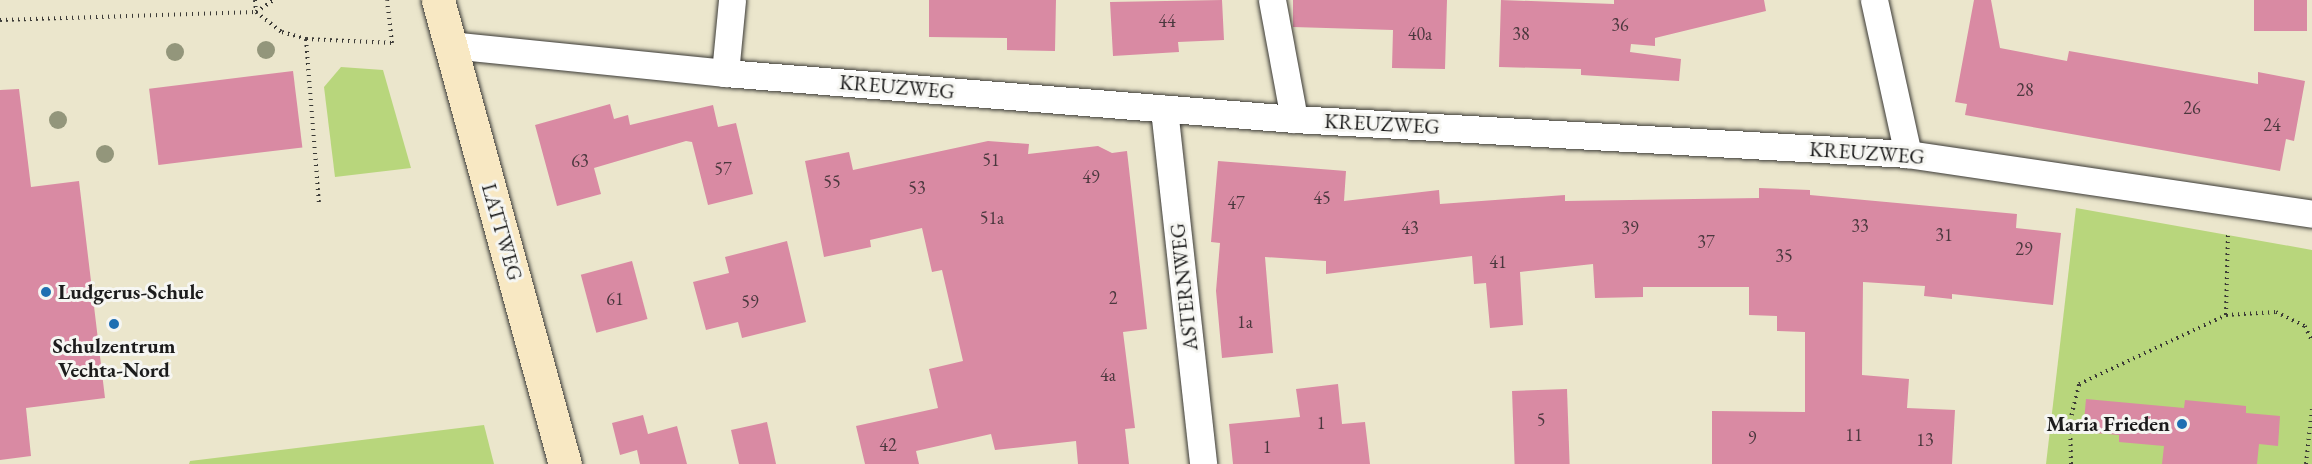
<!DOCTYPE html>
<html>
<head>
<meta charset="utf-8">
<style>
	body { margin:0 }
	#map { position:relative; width:2312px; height:464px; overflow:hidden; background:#ebe6cc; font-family:"EB Garamond",serif }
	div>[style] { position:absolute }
	.green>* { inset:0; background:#b8d67c }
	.building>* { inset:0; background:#d98aa3; transform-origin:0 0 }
	.path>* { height:4px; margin-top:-2px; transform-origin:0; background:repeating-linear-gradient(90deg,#3b3a36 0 1.5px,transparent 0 6px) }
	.roads { filter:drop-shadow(0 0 2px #3b3a36) drop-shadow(0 0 2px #3b3a36) }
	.street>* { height:27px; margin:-13.5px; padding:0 13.5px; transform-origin:13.5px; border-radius:13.5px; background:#fff }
	.secondary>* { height:33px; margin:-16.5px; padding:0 16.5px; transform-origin:16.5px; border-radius:16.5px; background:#f8e8c3 }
	.trees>* { width:18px; height:18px; margin:-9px; border-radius:50%; background:#93967b }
	.dots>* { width:16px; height:16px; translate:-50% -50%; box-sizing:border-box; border:3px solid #f6f6f2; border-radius:50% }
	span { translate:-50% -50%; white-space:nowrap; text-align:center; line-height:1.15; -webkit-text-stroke:6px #f6f6f2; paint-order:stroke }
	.number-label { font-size:18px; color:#4b383e }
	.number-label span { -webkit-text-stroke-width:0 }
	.street-label { font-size:21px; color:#1c1c1c }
	.poi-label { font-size:21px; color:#1c1c1c; font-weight:700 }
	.left { translate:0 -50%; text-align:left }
	.right { translate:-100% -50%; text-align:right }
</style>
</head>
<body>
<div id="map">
	<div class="green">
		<i style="clip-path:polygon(341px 67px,383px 70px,411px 168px,335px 177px,324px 87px)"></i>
		<i style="clip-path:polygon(2076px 208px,2312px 250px,2312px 464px,2046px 464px)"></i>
		<i style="clip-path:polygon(484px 425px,494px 464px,189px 464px,190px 461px)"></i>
	</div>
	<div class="building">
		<i style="clip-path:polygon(929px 0,1056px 0,1055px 51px,1007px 50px,1007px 38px,929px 37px)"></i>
		<i style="clip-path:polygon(1222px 0,1224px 40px,1178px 42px,1179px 52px,1113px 56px,1110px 2px)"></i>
		<i style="clip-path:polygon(1293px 0,1447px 0,1445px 69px,1392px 68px,1393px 30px,1293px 27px)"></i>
		<i style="clip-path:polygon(1501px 0,1614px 4px,1614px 0,1764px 0,1766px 11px,1655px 38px,1655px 46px,1631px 44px,1630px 52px,1681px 59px,1679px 81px,1581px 75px,1581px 69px,1499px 67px)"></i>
		<i style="clip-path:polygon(1974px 0,1991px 0,2000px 48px,2067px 61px,2069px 51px,2258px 84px,2258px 72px,2305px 81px,2294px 141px,2286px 139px,2280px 171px,1965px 115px,1967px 104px,1955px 102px)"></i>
		<i style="left:2254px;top:0;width:53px;height:31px"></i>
		<i style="left:293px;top:71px;width:77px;height:145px;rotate:83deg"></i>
		<i style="clip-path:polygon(19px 89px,31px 187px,79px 181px,105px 398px,26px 408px,31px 456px,0 460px,0 90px)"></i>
		<i style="clip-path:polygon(610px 104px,614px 119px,628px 115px,630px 125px,713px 105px,718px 127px,736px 123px,753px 194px,708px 205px,692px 142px,686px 141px,594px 168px,601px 194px,557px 206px,535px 125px)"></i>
		<i style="clip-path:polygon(988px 141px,1029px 144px,1028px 154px,1098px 146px,1112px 153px,1127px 151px,1147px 329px,1123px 332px,1135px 428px,1125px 429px,1129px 464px,1078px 464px,1076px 441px,995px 450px,991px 434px,916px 451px,919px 464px,865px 464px,856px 426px,938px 408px,929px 369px,963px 361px,942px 270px,932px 272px,922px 228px,870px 240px,871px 247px,824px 257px,805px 161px,849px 152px,853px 170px)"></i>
		<i style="clip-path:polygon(1218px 161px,1346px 171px,1344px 201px,1439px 190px,1440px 204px,1565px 195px,1565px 201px,1759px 198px,1759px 188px,1810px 190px,1810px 195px,2017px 214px,2016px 228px,2061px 233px,2053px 305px,1952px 294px,1952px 299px,1924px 296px,1925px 286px,1863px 282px,1862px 375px,1909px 379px,1907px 408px,1955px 410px,1952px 464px,1712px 464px,1712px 411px,1805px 412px,1805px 332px,1777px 331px,1777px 316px,1749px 315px,1749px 287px,1643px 287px,1643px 297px,1595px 298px,1593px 264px,1520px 272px,1523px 325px,1490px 328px,1486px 283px,1474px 284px,1472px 256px,1326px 274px,1326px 261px,1265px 257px,1273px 353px,1222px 358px,1216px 291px,1220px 243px,1211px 242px)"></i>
		<i style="clip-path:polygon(787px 241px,806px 322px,742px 338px,738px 322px,706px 330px,693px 282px,729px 273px,725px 257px)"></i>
		<i style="left:632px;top:261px;width:60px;height:53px;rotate:75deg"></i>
		<i style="clip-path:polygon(1338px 384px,1342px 424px,1365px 422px,1370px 464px,1233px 464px,1229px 424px,1300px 417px,1296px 389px)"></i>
		<i style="left:1567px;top:389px;width:75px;height:55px;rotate:88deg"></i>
		<i style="clip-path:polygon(2086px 399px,2184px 408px,2185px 400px,2246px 406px,2246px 413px,2280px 416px,2278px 446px,2259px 444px,2257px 464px,2162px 464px,2164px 446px,2119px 442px,2119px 435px,2083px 432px)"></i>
		<i style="clip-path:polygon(643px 415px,648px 434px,677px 426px,687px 464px,640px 464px,637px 450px,620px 455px,612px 423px)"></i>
		<i style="clip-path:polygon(767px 422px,776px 464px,739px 464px,731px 430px)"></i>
	</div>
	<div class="path">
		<i style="left:255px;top:0;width:12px;rotate:85deg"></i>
		<i style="left:256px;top:12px;width:22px;rotate:-34deg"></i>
		<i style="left:0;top:20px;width:256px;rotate:-1.8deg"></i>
		<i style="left:256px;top:12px;width:33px;rotate:38deg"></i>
		<i style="left:282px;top:32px;width:25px;rotate:16deg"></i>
		<i style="left:306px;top:39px;width:86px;rotate:2.7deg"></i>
		<i style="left:392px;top:43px;width:43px;rotate:-96.6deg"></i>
		<i style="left:306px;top:39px;width:166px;rotate:85.5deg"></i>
		<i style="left:2226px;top:315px;width:80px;rotate:-88.6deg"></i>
		<i style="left:2071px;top:464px;width:43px;rotate:-91.3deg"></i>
		<i style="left:2070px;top:421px;width:38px;rotate:-76deg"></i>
		<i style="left:2079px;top:384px;width:162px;rotate:-25.1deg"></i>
		<i style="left:2226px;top:315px;width:50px;rotate:-3.4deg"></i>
		<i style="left:2276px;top:312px;width:32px;rotate:26deg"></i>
		<i style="left:2305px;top:326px;width:17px;rotate:65deg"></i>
		<i style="left:2306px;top:464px;width:55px;rotate:-83.8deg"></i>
	</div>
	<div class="roads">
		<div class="street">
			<i style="left:1272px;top:0;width:121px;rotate:79.5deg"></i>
			<i style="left:1874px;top:0;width:158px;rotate:77.6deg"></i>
			<i style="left:450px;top:45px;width:276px;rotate:5.8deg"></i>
			<i style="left:725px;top:73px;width:571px;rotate:4.62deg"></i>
			<i style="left:1294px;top:119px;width:615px;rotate:3.26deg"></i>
			<i style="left:1908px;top:154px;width:408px;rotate:8.4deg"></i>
			<i style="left:725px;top:73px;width:73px;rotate:-84.5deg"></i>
			<i style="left:1164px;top:109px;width:357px;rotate:83.7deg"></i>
		</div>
		<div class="secondary">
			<i style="left:438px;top:0;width:481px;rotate:74.7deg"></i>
		</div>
	</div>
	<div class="trees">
		<i style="left:266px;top:50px"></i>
		<i style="left:175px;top:52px"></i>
		<i style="left:58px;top:120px"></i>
		<i style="left:105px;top:154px"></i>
	</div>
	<div class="dots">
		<i style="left:46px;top:292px;background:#1f6fb2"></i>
		<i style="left:114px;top:324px;background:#1f6fb2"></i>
		<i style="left:2182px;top:424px;background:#1f6fb2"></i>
	</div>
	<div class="number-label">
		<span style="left:1167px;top:21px">44</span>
		<span style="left:1620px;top:25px">36</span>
		<span style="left:1420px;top:34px">40a</span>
		<span style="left:1521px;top:34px">38</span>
		<span style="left:2025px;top:90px">28</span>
		<span style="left:2192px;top:108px">26</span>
		<span style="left:2272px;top:125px">24</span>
		<span style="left:991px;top:160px">51</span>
		<span style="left:580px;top:161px">63</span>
		<span style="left:723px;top:169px">57</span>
		<span style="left:1091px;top:177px">49</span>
		<span style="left:832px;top:182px">55</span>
		<span style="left:917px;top:188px">53</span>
		<span style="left:1322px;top:198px">45</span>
		<span style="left:1236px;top:203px">47</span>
		<span style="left:992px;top:218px">51a</span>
		<span style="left:1860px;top:226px">33</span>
		<span style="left:1410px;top:228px">43</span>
		<span style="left:1630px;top:228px">39</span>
		<span style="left:1944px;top:235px">31</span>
		<span style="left:1706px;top:242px">37</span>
		<span style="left:2024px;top:249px">29</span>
		<span style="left:1784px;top:256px">35</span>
		<span style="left:1498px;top:262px">41</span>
		<span style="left:1113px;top:298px">2</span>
		<span style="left:615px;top:299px">61</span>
		<span style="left:750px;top:302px">59</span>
		<span style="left:1245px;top:322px">1a</span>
		<span style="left:1108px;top:375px">4a</span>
		<span style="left:1541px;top:420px">5</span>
		<span style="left:1321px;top:423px">1</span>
		<span style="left:1854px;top:435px">11</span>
		<span style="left:1752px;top:438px">9</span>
		<span style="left:1925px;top:440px">13</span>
		<span style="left:888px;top:445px">42</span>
		<span style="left:1267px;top:447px">1</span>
	</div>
	<div class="street-label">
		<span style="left:897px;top:87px;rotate:5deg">KREUZWEG</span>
		<span style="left:1382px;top:124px;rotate:3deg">KREUZWEG</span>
		<span style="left:1867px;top:153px;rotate:4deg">KREUZWEG</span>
		<span style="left:502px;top:232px;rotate:74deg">LATTWEG</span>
		<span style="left:1184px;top:287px;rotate:-96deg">ASTERNWEG</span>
	</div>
	<div class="poi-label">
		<span class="left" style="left:58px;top:292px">Ludgerus-Schule</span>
		<span style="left:114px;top:358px">Schulzentrum<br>Vechta-Nord</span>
		<span class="right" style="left:2170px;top:424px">Maria Frieden</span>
	</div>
</div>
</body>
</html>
